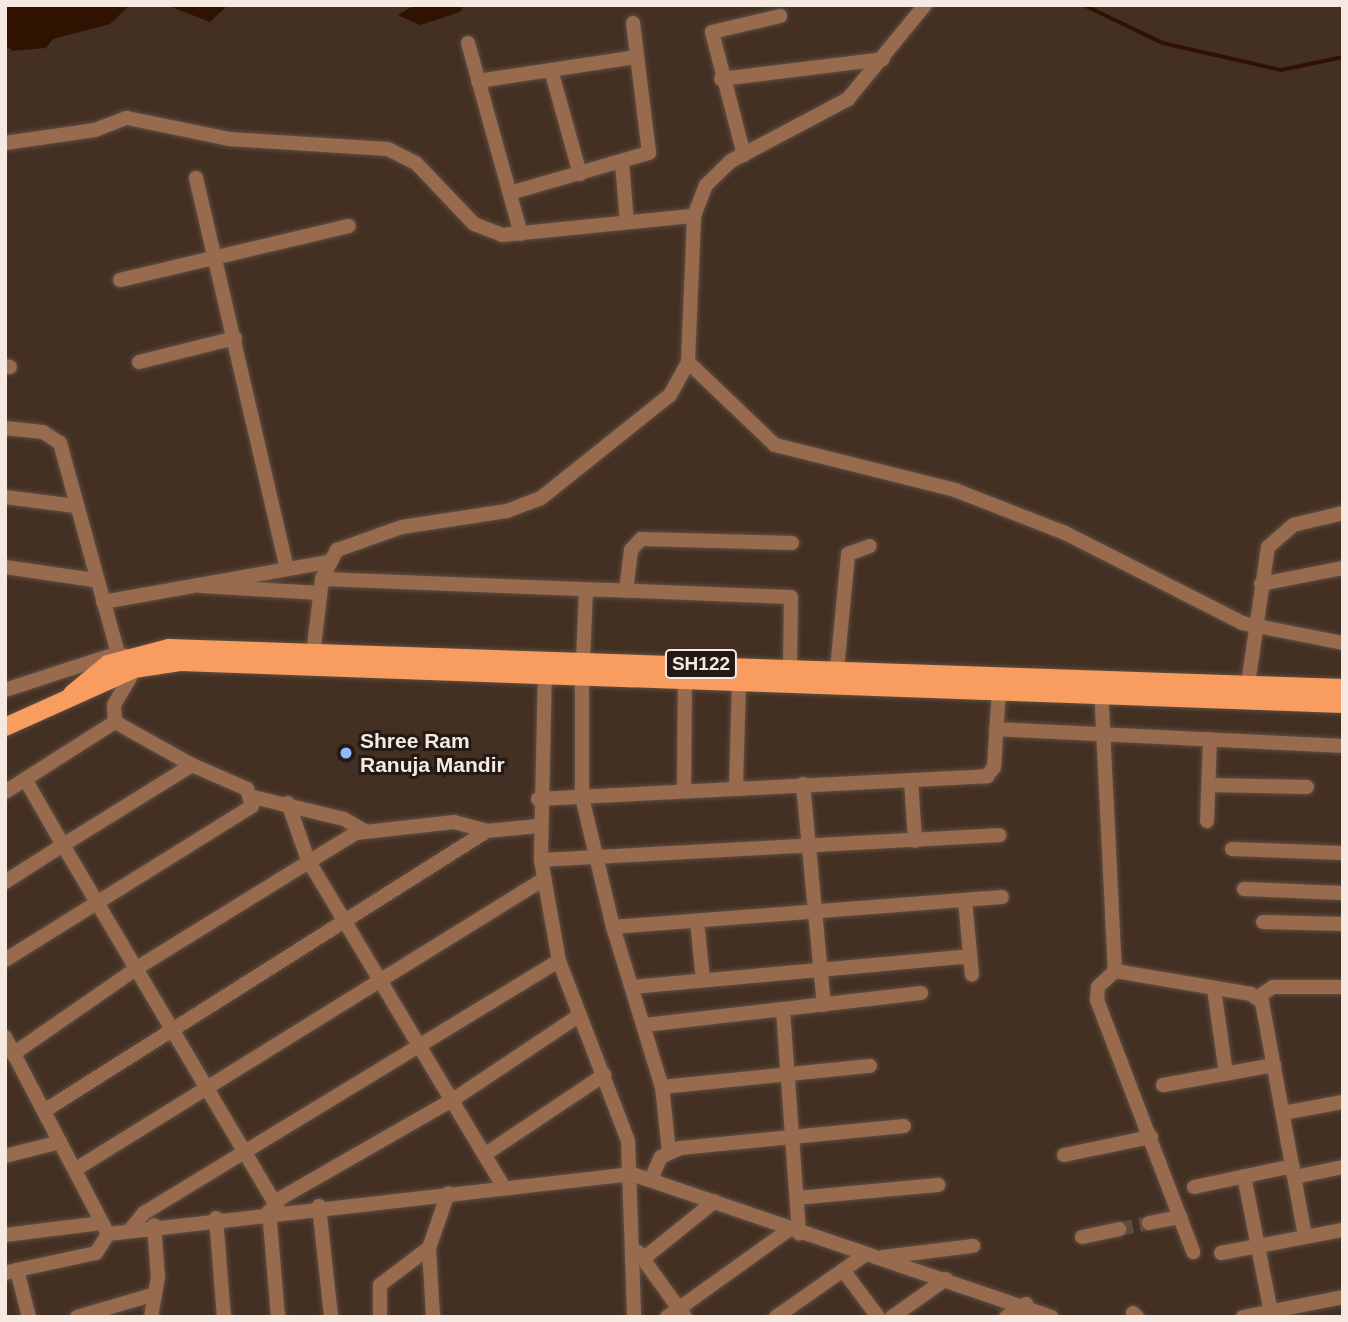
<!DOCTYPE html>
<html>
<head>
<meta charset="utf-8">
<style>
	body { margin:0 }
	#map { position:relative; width:1348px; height:1322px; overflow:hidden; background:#443023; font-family:Arial,sans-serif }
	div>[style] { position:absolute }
	.water>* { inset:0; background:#301200 }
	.stream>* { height:3.5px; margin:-1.75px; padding:0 1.75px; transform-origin:1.75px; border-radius:1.75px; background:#301200 }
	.minor-tunnel>* { height:14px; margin-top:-7px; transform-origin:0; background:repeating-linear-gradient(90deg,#5f4c40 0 14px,transparent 0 21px) }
	.roads { filter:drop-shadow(0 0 2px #604e41) drop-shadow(0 0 2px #604e41) }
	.minor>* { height:14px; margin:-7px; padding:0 7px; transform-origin:7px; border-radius:7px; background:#986a4e }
	.tertiary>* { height:14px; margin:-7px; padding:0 7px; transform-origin:7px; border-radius:7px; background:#986a4e }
	.primary>* { height:18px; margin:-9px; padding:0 9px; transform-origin:9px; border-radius:9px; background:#f99c5f }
	.dots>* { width:19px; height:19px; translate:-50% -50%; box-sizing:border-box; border:4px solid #231a15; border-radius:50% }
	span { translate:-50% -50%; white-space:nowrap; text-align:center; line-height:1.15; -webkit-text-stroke:6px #231a15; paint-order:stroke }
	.shield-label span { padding:2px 5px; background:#231a15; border:2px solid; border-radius:5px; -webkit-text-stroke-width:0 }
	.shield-label { font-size:19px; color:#f6e9e1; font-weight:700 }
	.poi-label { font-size:21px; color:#f6e9e1; font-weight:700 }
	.left { translate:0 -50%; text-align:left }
	.frame { position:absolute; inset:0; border:7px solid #f6e9e1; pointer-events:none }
</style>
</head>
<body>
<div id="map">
	<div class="water">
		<i style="clip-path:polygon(5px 5px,130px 5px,110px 24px,53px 39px,46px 48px,13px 51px,5px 45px)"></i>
		<i style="clip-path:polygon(166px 5px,228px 5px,210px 22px)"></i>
		<i style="clip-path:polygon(415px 5px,464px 5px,460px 12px,420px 25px,398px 15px)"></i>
	</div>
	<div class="stream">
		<i style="left:1084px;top:5px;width:88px;rotate:25.7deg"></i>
		<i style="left:1163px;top:43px;width:121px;rotate:12.9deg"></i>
		<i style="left:1281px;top:70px;width:63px;rotate:-11.8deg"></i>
	</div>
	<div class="minor-tunnel">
		<i style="left:1119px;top:1229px;width:31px;rotate:-11deg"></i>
	</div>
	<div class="roads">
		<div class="minor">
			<i style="left:468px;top:43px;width:198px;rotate:74.5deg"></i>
			<i style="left:551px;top:70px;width:108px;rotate:74.4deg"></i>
			<i style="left:721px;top:79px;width:163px;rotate:-7deg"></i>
			<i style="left:478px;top:81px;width:161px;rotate:-8.6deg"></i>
			<i style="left:5px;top:143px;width:91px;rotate:-8.2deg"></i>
			<i style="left:95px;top:130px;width:34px;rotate:-21deg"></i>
			<i style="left:127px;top:118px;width:104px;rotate:11.6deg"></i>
			<i style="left:229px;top:139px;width:159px;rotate:3.6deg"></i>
			<i style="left:388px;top:149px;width:31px;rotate:27deg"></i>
			<i style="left:416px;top:163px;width:84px;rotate:46.4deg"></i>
			<i style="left:474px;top:224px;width:30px;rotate:21deg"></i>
			<i style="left:502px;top:235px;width:193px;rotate:-5.7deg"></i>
			<i style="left:744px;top:155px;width:127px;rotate:-104.6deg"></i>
			<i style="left:712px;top:32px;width:70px;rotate:-13.2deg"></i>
			<i style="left:622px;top:163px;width:59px;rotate:85.2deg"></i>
			<i style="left:196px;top:178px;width:400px;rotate:76.9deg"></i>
			<i style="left:510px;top:193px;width:145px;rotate:-16.1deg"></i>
			<i style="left:649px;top:153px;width:131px;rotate:-97deg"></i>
			<i style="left:120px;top:280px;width:235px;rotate:-13.3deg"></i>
			<i style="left:139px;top:362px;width:99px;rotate:-14deg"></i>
			<i style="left:688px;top:362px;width:120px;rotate:43.7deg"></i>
			<i style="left:775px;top:445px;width:186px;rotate:14deg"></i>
			<i style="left:955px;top:490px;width:116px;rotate:21.3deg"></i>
			<i style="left:1063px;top:532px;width:201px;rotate:26.9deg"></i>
			<i style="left:1242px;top:623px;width:103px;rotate:11.2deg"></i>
			<i style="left:5px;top:366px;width:5px;rotate:11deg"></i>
			<i style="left:5px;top:428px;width:38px;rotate:6deg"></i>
			<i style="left:43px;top:432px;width:20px;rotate:33deg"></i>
			<i style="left:60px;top:443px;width:218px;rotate:74.6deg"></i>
			<i style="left:5px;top:497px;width:71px;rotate:7.3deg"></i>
			<i style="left:5px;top:567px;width:90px;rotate:8.3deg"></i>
			<i style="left:322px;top:579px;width:469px;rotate:2.2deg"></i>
			<i style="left:791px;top:597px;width:70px;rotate:90.8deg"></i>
			<i style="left:1261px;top:584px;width:84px;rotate:-11deg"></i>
			<i style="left:201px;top:586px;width:119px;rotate:3.4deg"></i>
			<i style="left:626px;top:591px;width:41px;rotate:-83deg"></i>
			<i style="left:631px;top:550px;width:15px;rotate:-48deg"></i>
			<i style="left:641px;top:539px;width:151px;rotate:1.5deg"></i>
			<i style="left:103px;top:602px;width:229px;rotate:-10.1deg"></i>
			<i style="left:583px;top:661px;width:71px;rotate:-87.6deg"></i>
			<i style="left:545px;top:665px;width:195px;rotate:91.2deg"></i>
			<i style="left:541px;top:860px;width:103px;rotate:79.9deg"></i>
			<i style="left:559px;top:961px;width:193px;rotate:69deg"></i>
			<i style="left:628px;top:1141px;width:176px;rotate:88deg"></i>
			<i style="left:837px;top:669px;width:116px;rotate:-84.5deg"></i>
			<i style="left:848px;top:554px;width:23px;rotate:-20deg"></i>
			<i style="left:582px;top:676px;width:121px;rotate:90deg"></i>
			<i style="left:582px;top:797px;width:134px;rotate:76.6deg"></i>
			<i style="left:613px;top:927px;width:167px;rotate:73deg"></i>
			<i style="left:662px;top:1087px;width:64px;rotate:83.8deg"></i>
			<i style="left:1248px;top:684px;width:138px;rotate:-81.7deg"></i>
			<i style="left:1268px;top:547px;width:33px;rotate:-41deg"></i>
			<i style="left:1293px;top:525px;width:51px;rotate:-13.5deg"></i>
			<i style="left:1101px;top:687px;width:284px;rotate:87.2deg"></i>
			<i style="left:1115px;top:971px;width:138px;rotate:9.6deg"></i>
			<i style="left:1251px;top:994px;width:14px;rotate:36deg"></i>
			<i style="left:1262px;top:1002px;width:239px;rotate:79.6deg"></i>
			<i style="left:5px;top:690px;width:119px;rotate:-18.1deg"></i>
			<i style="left:118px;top:653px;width:9px;rotate:21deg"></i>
			<i style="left:126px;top:656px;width:22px;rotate:80deg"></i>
			<i style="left:130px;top:678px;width:31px;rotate:121deg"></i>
			<i style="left:114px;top:705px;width:17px;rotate:87deg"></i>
			<i style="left:115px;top:722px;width:88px;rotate:29.2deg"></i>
			<i style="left:192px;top:765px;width:152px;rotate:148.2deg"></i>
			<i style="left:63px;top:845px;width:76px;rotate:-119.9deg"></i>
			<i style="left:996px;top:729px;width:347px;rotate:2.8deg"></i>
			<i style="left:911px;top:780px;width:61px;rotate:86.2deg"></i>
			<i style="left:803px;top:784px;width:222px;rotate:84.6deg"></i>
			<i style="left:1209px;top:785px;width:98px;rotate:1.2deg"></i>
			<i style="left:736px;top:788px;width:107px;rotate:-88.4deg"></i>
			<i style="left:684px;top:791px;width:112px;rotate:-89.5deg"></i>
			<i style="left:5px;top:792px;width:130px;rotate:-32.5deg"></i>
			<i style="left:253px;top:797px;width:94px;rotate:13.6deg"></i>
			<i style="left:344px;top:819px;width:24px;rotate:30deg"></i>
			<i style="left:538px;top:799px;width:450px;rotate:-2.9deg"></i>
			<i style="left:987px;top:776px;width:11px;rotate:-52deg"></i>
			<i style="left:994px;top:767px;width:77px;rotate:-86.3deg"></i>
			<i style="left:288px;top:803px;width:60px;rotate:70.7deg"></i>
			<i style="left:308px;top:860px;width:382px;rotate:59.1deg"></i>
			<i style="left:1207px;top:821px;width:82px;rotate:-87.9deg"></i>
			<i style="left:1232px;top:849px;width:111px;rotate:2.1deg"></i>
			<i style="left:541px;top:860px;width:459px;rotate:-3.1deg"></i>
			<i style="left:5px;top:882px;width:69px;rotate:-32.5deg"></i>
			<i style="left:63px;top:845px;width:424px;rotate:59.4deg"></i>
			<i style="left:1244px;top:889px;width:99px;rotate:2.3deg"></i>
			<i style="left:965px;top:900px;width:75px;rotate:84.7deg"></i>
			<i style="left:697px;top:921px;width:59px;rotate:84.2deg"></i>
			<i style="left:1263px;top:922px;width:80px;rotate:1.4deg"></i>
			<i style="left:613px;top:927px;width:390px;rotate:-4.4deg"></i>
			<i style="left:5px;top:960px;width:291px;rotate:-31.9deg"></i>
			<i style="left:252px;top:806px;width:18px;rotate:-106deg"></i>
			<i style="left:247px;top:789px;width:60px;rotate:-156.4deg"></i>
			<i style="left:1115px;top:971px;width:23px;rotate:137deg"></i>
			<i style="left:1098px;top:987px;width:13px;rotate:94deg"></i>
			<i style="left:1097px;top:1000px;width:270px;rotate:69.1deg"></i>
			<i style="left:632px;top:987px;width:339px;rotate:-5.2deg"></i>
			<i style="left:1214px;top:989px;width:85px;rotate:81.9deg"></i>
			<i style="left:1258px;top:997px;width:18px;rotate:-34deg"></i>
			<i style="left:1273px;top:987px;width:70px"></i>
			<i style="left:783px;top:1010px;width:224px;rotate:85.9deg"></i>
			<i style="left:645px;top:1025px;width:278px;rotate:-6.6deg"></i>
			<i style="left:5px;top:1037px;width:222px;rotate:62.4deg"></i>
			<i style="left:108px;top:1234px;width:22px;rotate:122deg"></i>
			<i style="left:96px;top:1253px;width:81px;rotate:167.9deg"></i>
			<i style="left:13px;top:1054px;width:151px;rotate:-34.7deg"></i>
			<i style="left:137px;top:968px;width:257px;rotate:-31.7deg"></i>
			<i style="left:356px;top:833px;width:99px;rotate:-6.4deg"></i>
			<i style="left:454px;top:822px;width:34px;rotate:15deg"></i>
			<i style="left:487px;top:831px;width:51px;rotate:-5.6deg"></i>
			<i style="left:1163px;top:1085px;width:113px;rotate:-10.2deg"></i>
			<i style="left:662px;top:1087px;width:209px;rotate:-5.8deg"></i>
			<i style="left:44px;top:1111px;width:524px;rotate:-32.3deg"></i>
			<i style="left:1283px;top:1113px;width:61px;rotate:-10.4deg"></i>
			<i style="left:487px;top:1153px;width:141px;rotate:-33.7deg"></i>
			<i style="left:1064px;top:1155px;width:89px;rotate:-11.7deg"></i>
			<i style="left:5px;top:1156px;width:57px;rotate:-14.3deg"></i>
			<i style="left:76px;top:1169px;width:551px;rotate:-31.78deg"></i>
			<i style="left:1244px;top:1176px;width:144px;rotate:78.8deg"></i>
			<i style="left:1295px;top:1177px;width:49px;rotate:-11.8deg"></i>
			<i style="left:651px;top:1179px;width:24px;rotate:-66deg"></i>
			<i style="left:661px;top:1157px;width:21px;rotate:-25deg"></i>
			<i style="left:680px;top:1148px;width:225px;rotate:-5.6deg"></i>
			<i style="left:1194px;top:1187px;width:101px;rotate:-12deg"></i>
			<i style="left:797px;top:1198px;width:142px;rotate:-5.3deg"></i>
			<i style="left:274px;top:1202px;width:207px;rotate:-29.8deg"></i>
			<i style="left:454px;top:1099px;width:148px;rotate:-33.7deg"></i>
			<i style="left:319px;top:1206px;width:112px;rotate:83.8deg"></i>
			<i style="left:269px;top:1211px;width:106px;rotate:85.1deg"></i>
			<i style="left:216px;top:1218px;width:99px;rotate:85.4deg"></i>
			<i style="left:1149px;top:1223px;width:32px;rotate:-11deg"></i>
			<i style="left:131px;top:1229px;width:21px;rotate:-51deg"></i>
			<i style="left:144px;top:1213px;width:486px;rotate:-31.3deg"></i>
			<i style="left:108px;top:1234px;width:527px;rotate:-6.53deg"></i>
			<i style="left:632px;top:1174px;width:443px;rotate:18.8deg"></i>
			<i style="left:5px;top:1235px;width:97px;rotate:-7.1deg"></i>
			<i style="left:1082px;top:1237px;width:38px;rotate:-12deg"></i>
			<i style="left:638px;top:1252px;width:80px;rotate:54.1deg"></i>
			<i style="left:1221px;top:1253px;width:124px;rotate:-10.7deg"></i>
			<i style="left:883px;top:1257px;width:91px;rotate:-7deg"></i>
			<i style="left:643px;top:1259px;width:92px;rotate:-38.9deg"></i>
			<i style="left:843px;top:1270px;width:59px;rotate:53.3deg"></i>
			<i style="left:5px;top:1273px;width:12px;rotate:-14deg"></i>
			<i style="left:17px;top:1270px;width:49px;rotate:75.7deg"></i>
			<i style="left:1133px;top:1313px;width:6px;rotate:45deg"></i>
			<i style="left:77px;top:1317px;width:81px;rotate:-16.4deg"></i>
			<i style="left:151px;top:1317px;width:41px;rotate:-80.1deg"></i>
			<i style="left:158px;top:1277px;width:52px;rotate:-94.4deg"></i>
			<i style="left:380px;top:1317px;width:32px;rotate:-90deg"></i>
			<i style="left:380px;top:1285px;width:61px;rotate:-37.1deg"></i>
			<i style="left:433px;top:1317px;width:69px;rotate:-93.3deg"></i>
			<i style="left:429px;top:1248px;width:58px;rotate:-70.9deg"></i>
			<i style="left:667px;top:1317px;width:151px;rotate:-35.6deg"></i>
			<i style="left:776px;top:1317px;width:110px;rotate:-35deg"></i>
			<i style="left:892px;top:1317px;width:66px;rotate:-35.1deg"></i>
			<i style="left:1006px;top:1317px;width:24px;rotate:-33deg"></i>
			<i style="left:1243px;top:1317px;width:102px;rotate:-11.3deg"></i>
		</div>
		<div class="tertiary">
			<i style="left:312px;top:663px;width:85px;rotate:-83.2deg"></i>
			<i style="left:322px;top:579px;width:33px;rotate:-63deg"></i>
			<i style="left:337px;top:550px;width:69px;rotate:-19.5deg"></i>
			<i style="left:402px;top:527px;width:106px;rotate:-8.7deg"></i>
			<i style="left:507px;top:511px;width:36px;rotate:-21deg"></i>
			<i style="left:541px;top:498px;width:165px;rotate:-38.6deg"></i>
			<i style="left:670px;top:395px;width:38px;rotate:-61deg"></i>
			<i style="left:688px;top:362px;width:146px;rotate:-87.6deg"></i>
			<i style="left:694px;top:216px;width:33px;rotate:-69deg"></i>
			<i style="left:706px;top:185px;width:35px;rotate:-44deg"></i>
			<i style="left:731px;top:161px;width:132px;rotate:-27.9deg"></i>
			<i style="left:848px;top:99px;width:122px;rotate:-50.7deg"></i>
		</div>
		<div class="primary">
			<i style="left:72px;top:694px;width:47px;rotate:-39.8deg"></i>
			<i style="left:108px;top:664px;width:63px;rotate:-14.7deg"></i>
			<i style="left:169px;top:648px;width:1175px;rotate:1.95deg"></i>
			<i style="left:5px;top:727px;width:141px;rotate:-24.2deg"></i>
			<i style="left:134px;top:669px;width:48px;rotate:-8.5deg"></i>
			<i style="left:181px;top:662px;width:1163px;rotate:2.07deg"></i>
		</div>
	</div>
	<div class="dots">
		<i style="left:346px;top:753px;background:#92b7fd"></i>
	</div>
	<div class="shield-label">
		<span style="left:701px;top:664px">SH122</span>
	</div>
	<div class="poi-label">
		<span class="left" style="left:360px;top:753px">Shree Ram<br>Ranuja Mandir</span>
	</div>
	<div class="frame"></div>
</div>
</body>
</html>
